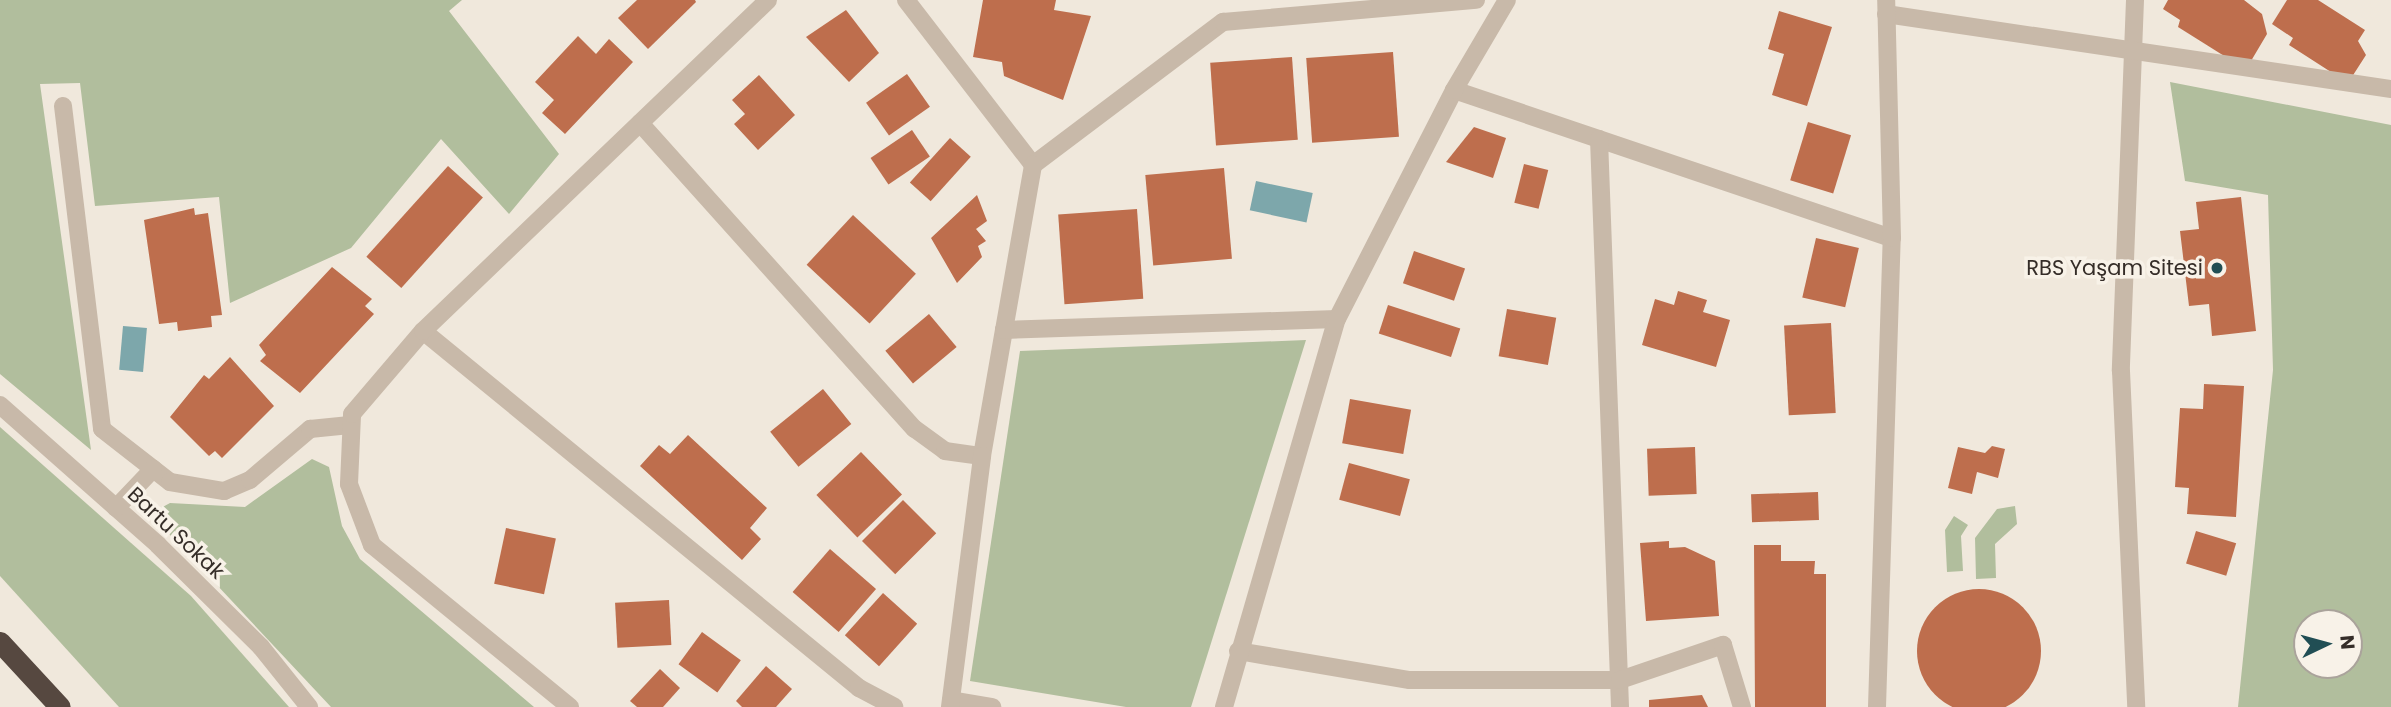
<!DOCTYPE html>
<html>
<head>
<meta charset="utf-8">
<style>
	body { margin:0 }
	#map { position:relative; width:2391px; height:707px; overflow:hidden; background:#f0e8dc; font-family:Poppins,sans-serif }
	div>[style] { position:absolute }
	.green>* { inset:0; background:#b1be9d }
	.water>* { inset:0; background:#7da7ab; transform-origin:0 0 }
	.building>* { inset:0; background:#be6e4d; transform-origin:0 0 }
	.round { border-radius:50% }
	.minor>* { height:18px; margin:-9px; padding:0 9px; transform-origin:9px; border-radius:9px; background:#c8b9a9 }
	.highway>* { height:21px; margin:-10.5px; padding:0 10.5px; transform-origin:10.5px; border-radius:10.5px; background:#564840 }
	.dots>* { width:19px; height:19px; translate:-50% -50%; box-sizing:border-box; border:4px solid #f8f2e8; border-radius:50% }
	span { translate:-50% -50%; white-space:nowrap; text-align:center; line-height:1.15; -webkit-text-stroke:7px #f8f2e8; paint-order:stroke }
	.poi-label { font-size:21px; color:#352d28 }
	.right { translate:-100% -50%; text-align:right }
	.street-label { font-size:21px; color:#352d28 }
	.north { position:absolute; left:2293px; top:609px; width:70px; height:70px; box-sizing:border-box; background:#f8f2e8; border:2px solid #aaa39b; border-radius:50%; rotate:85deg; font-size:19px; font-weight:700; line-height:28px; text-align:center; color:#352d28 }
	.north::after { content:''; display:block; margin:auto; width:24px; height:32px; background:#214e54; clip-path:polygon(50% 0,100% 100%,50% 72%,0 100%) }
</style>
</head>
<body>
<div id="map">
	<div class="green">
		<i style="clip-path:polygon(0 0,462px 0,449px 11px,559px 154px,509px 214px,441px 139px,351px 248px,230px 303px,219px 197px,95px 206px,80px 83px,40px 84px,91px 450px,0 374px)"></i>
		<i style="clip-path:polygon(evenodd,2170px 82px,2391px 125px,2391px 707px,2238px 707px,2273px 370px,2268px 195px,2185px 181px,2170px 82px,2307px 623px,2349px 623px,2349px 665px,2307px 665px,2307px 623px)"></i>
		<i style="clip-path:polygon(1306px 340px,1191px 707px,1126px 707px,970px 681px,1020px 351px)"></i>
		<i style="clip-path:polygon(0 427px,191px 596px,289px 707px,119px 707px,0 576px)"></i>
		<i style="clip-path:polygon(312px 459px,329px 467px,342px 526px,360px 559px,534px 707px,331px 707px,157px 521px,159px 509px,170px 503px,245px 507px)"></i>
		<i style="clip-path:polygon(2015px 506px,2017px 524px,1995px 544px,1996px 578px,1976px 579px,1975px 538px,1997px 509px)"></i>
		<i style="clip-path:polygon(1954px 516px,1968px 525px,1961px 536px,1963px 571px,1947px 572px,1945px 530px)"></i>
	</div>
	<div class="water">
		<i style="left:1256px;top:181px;width:58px;height:30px;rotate:12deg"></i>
		<i style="left:123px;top:326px;width:24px;height:44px;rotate:5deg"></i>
	</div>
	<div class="building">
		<i style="clip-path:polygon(637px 0,695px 0,696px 2px,648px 49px,618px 18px)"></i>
		<i style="clip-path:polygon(983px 0,1056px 0,1054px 10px,1091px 16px,1063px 100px,1004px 76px,1002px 62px,973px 57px)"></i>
		<i style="clip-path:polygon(2168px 0,2244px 0,2262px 14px,2267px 34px,2251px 61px,2229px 59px,2178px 27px,2180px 20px,2163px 9px)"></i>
		<i style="clip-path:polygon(2287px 0,2318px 0,2365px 30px,2358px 41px,2366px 55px,2348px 83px,2289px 45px,2293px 38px,2272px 24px)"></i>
		<i style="clip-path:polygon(846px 10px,879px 53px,849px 82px,806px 37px)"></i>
		<i style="clip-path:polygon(1779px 11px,1832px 27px,1807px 106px,1772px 95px,1784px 54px,1768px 49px)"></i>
		<i style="clip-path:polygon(578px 36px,596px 54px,609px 39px,633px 62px,565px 134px,542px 113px,554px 100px,535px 82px)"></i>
		<i style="left:1393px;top:52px;width:85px;height:87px;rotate:86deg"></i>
		<i style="left:1292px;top:57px;width:83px;height:82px;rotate:86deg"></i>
		<i style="left:907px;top:74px;width:40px;height:50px;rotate:55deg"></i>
		<i style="clip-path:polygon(759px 75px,795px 115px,758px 150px,734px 124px,745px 114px,732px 100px)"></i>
		<i style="left:1808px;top:122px;width:45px;height:61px;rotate:17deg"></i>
		<i style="clip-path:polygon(1474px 127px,1506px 138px,1493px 178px,1446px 162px)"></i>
		<i style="left:912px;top:130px;width:32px;height:50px;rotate:56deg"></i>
		<i style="left:950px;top:138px;width:28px;height:60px;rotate:42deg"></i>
		<i style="left:1524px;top:164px;width:25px;height:40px;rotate:14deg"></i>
		<i style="left:448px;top:166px;width:47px;height:122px;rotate:42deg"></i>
		<i style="left:1224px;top:168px;width:91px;height:79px;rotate:85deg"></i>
		<i style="clip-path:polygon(977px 195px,987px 221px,976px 229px,986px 241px,978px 246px,982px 257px,957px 283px,931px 238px)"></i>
		<i style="clip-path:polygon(2241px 197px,2256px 331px,2212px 336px,2209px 304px,2189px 306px,2180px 231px,2199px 229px,2196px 202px)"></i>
		<i style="clip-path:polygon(194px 208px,195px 215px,208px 213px,222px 315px,211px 316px,212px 327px,178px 331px,177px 322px,159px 324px,144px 220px)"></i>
		<i style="left:1137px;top:209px;width:90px;height:79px;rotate:86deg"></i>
		<i style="left:853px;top:215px;width:86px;height:68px;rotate:43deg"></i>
		<i style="left:1816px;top:238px;width:44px;height:61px;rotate:13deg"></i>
		<i style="left:1414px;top:251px;width:54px;height:34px;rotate:19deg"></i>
		<i style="clip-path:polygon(332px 267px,372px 299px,365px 306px,374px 314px,300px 393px,260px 361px,266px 355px,259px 345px)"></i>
		<i style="clip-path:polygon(1678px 291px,1707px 300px,1703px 312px,1730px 320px,1716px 367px,1642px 345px,1655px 299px,1674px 305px)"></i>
		<i style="left:1388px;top:305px;width:76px;height:30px;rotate:18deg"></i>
		<i style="left:1507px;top:309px;width:50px;height:48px;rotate:10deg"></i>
		<i style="left:929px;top:314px;width:43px;height:57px;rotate:50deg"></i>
		<i style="left:1831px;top:323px;width:90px;height:47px;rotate:87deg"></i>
		<i style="clip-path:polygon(230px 357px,274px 406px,222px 458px,215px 451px,209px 456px,170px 417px,204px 375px,209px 379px)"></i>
		<i style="clip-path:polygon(2204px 384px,2244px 386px,2236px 517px,2187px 514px,2189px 488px,2175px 487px,2180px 408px,2203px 409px)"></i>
		<i style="left:823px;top:389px;width:45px;height:68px;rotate:51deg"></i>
		<i style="left:1350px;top:399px;width:62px;height:45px;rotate:10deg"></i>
		<i style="clip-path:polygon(688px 435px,767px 508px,750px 528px,761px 539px,742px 560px,640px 466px,659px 445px,670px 454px)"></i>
		<i style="clip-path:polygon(1992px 446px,2005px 449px,1998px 478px,1977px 472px,1972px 494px,1948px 488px,1958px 447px,1985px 453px)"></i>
		<i style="left:1695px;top:447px;width:47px;height:48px;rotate:88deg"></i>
		<i style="left:861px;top:452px;width:59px;height:62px;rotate:46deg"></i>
		<i style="left:1349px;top:463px;width:63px;height:38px;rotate:15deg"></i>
		<i style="left:1818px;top:492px;width:28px;height:67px;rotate:88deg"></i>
		<i style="left:903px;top:500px;width:47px;height:58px;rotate:45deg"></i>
		<i style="left:506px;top:528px;width:51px;height:57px;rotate:12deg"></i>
		<i style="left:2196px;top:531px;width:42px;height:34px;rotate:17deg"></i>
		<i style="clip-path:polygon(1669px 541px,1669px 548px,1685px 547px,1715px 561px,1719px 616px,1646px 621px,1640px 543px)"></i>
		<i style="clip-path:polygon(1754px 545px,1781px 545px,1781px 561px,1815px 561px,1814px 574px,1826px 574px,1826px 707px,1755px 707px)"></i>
		<i style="left:830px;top:549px;width:61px;height:57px;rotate:41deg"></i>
		<i class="round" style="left:1917px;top:589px;width:124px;height:124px"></i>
		<i style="left:883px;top:593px;width:46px;height:57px;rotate:42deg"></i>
		<i style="left:669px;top:600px;width:45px;height:54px;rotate:87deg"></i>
		<i style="left:702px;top:632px;width:48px;height:40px;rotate:36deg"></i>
		<i style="clip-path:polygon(766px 666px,792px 689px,776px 707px,742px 707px,736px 701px)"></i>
		<i style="clip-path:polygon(660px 669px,680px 688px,663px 707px,637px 707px,630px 701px)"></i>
		<i style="clip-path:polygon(1702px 695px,1708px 707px,1649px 707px,1649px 700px)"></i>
	</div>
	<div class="minor">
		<i style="left:906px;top:0;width:208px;rotate:52.4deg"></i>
		<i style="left:1033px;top:165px;width:238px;rotate:-37deg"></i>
		<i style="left:1223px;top:22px;width:254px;rotate:-5deg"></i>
		<i style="left:2135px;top:0;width:371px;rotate:92.2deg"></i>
		<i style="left:2121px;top:371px;width:336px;rotate:87.4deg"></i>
		<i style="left:1886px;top:14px;width:511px;rotate:8.45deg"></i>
		<i style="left:1454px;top:90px;width:462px;rotate:18.7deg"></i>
		<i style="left:63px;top:106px;width:325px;rotate:83.1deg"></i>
		<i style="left:102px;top:429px;width:86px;rotate:37.9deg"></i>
		<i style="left:170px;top:482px;width:55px;rotate:9.5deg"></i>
		<i style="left:224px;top:491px;width:28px;rotate:-23deg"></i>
		<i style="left:250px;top:480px;width:79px;rotate:-40.4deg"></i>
		<i style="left:310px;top:429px;width:40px;rotate:-5.7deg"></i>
		<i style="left:640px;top:123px;width:411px;rotate:48.1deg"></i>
		<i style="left:915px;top:429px;width:37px;rotate:36deg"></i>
		<i style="left:945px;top:451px;width:37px;rotate:8deg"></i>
		<i style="left:982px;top:456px;width:128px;rotate:-80.1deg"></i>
		<i style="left:1004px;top:330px;width:333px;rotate:-1.9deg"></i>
		<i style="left:1599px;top:139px;width:568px;rotate:87.88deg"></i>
		<i style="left:1004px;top:330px;width:168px;rotate:-80deg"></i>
		<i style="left:423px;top:331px;width:564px;rotate:39.31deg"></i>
		<i style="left:859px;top:688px;width:40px;rotate:28deg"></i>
		<i style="left:0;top:405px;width:211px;rotate:41.5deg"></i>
		<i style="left:158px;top:545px;width:145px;rotate:44.7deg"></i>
		<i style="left:261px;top:647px;width:77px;rotate:51.3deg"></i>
		<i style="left:116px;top:508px;width:54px;rotate:-46.5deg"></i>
		<i style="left:1238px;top:651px;width:174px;rotate:9.6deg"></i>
		<i style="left:1410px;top:680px;width:210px"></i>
		<i style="left:1620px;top:680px;width:109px;rotate:-18.8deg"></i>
		<i style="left:1723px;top:645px;width:65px;rotate:73deg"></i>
		<i style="left:951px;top:700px;width:42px;rotate:9.7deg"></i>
		<i style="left:570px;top:707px;width:256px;rotate:-140.7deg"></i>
		<i style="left:372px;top:545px;width:65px;rotate:-110.7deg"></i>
		<i style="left:349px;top:484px;width:70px;rotate:-87.5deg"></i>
		<i style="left:352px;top:414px;width:109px;rotate:-49.5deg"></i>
		<i style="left:423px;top:331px;width:478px;rotate:-43.8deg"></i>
		<i style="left:950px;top:707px;width:253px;rotate:-82.7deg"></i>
		<i style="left:1224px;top:707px;width:404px;rotate:-73.8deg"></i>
		<i style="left:1337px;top:319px;width:257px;rotate:-62.9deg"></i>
		<i style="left:1454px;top:90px;width:104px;rotate:-59.5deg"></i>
		<i style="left:1877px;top:707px;width:469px;rotate:-88.2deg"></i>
		<i style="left:1892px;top:238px;width:238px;rotate:-91.4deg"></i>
	</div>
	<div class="highway">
		<i style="left:0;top:642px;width:88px;rotate:47.3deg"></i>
	</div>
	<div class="dots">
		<i style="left:2217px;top:268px;background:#214e54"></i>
	</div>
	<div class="poi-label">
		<span class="right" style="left:2203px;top:268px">RBS Yaşam Sitesi</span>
	</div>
	<div class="street-label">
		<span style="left:176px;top:533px;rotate:43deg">Bartu Sokak</span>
	</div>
	<div class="north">N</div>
</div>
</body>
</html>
